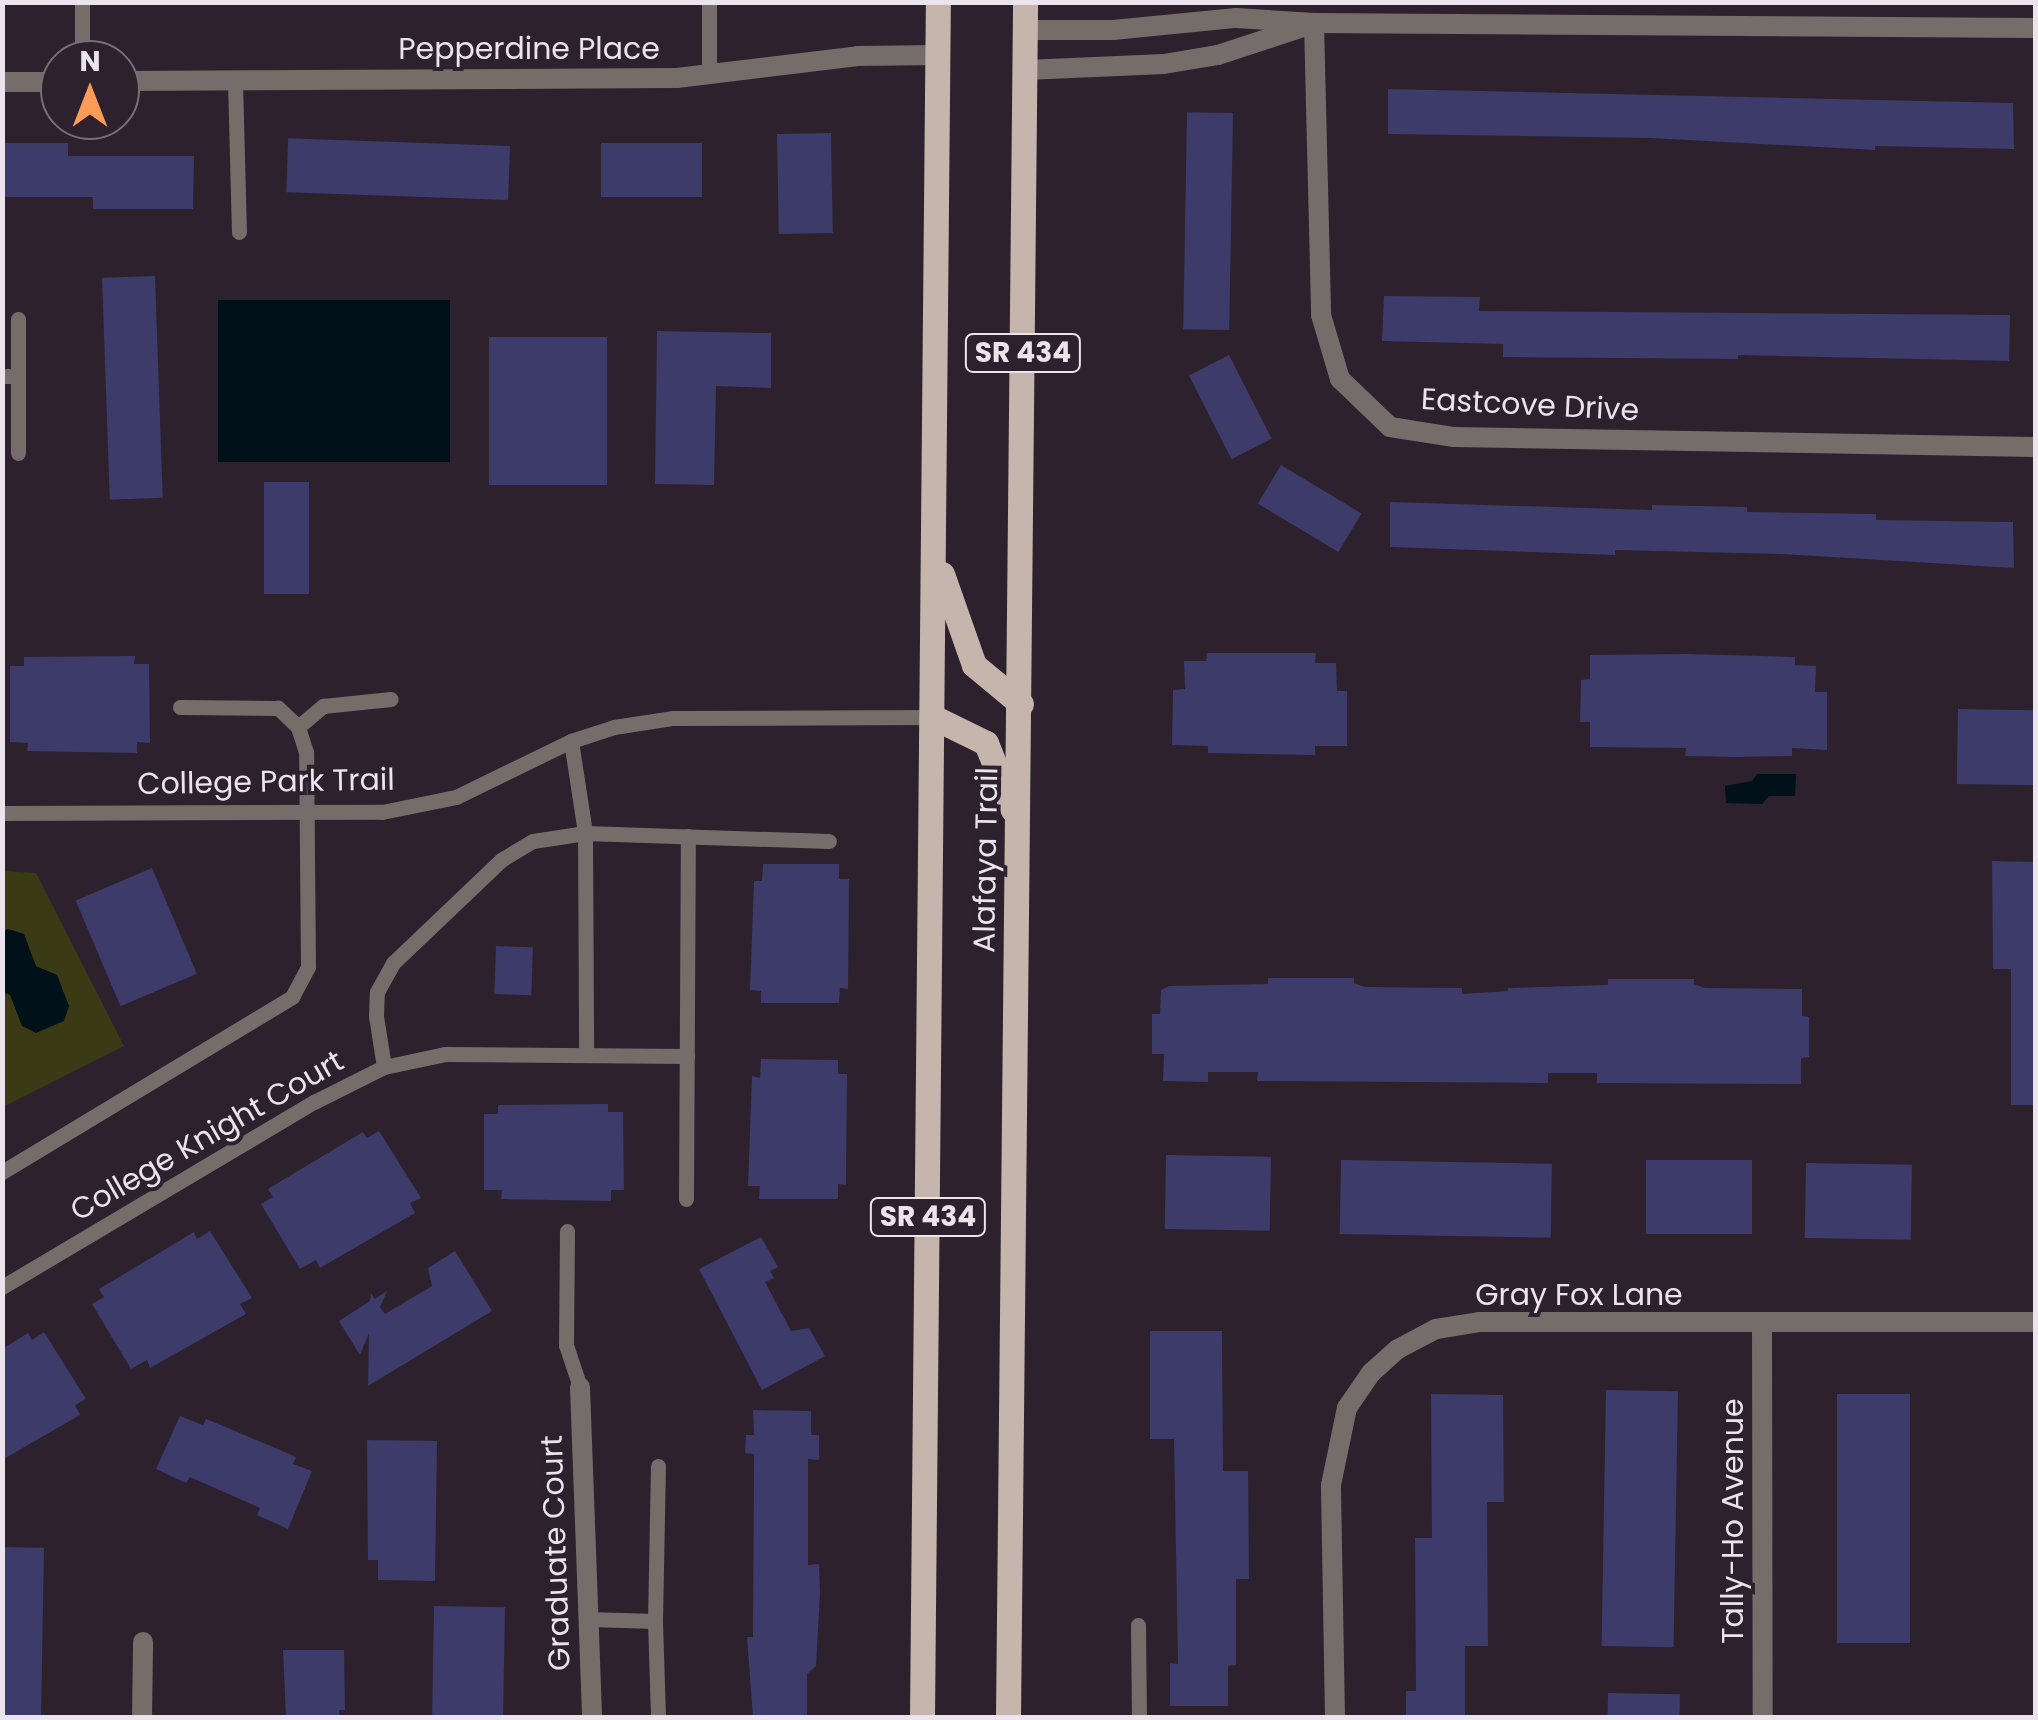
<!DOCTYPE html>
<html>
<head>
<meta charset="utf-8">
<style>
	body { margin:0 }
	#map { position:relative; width:2038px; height:1720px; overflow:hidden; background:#2c212d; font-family:Poppins,sans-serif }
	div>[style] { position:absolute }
	.green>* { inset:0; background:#3a3b14 }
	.water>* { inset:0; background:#001119; transform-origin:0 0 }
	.building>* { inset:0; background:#3c3b6a; transform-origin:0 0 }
	.service>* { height:15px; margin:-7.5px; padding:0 7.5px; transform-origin:7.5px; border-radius:7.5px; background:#756d69 }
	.minor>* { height:20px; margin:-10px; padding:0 10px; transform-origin:10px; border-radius:10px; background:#756d69 }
	.primary>* { height:25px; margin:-12.5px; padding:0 12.5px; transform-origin:12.5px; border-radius:12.5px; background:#c6b5ad }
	span { translate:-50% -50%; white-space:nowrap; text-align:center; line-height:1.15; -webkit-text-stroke:8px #2c212d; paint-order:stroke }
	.shield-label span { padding:2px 8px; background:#2c212d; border:2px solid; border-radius:8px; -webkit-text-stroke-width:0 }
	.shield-label { font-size:28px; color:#ebe4ec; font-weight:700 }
	.street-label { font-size:30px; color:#ebe4ec }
	.frame { position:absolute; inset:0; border:5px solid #ebe4ec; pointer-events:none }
	.north { position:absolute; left:40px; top:40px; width:100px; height:100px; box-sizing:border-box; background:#2c212d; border:2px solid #786f79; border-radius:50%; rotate:0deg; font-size:28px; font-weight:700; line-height:40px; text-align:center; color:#ebe4ec }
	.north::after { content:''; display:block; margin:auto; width:35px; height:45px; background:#fd9c56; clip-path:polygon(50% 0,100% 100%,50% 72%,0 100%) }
</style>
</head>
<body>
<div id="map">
	<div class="green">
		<i style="clip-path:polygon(2px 871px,36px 873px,124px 1046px,3px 1107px)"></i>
	</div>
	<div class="water">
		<i style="left:218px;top:300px;width:232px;height:162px"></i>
		<i style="clip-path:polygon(1757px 774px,1796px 774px,1795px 796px,1769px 796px,1762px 804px,1726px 803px,1725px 786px,1752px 781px)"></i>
		<i style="clip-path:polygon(8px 929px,24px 934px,36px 966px,57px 975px,69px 1006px,64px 1021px,36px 1033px,22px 1026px,10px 995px,3px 992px,3px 931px)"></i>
	</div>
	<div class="building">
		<i style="clip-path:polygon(1388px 89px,2013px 103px,2014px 149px,1875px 146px,1875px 150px,1651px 138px,1388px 134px)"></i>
		<i style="left:1233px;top:113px;width:217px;height:46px;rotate:91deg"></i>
		<i style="left:831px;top:133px;width:100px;height:54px;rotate:89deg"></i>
		<i style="clip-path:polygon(2px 143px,68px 143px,68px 156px,194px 156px,193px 209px,93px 209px,93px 197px,2px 197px)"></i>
		<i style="left:601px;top:143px;width:101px;height:54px"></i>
		<i style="left:510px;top:146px;width:54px;height:222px;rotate:92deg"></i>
		<i style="left:155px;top:276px;width:222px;height:53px;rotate:88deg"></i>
		<i style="clip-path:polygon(1384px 296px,1480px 297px,1479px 311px,2010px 315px,2009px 361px,1738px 355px,1738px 359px,1503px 357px,1503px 344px,1382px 341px)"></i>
		<i style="clip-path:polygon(657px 331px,771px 333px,771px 388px,716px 386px,714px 485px,655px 484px)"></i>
		<i style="left:489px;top:337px;width:118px;height:148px"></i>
		<i style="left:1229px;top:355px;width:94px;height:45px;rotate:63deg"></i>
		<i style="left:1281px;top:465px;width:94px;height:45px;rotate:31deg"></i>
		<i style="left:264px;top:482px;width:45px;height:112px"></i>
		<i style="clip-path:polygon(1390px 502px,1652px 510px,1652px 505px,1747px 507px,1747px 512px,1876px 514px,1876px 520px,2013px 522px,2014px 568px,1782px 554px,1615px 550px,1615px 555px,1390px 547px)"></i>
		<i style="clip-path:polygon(1207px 653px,1316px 653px,1315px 663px,1336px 663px,1337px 691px,1347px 691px,1347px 746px,1315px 746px,1315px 755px,1208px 753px,1208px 746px,1172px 745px,1173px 690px,1185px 689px,1184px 661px,1206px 661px)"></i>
		<i style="clip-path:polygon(1687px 654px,1795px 657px,1795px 665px,1816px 666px,1815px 692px,1827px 692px,1827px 750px,1792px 748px,1792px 756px,1733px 757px,1685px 756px,1686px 748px,1590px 747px,1590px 722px,1580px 722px,1581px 680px,1590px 679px,1590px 655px)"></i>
		<i style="clip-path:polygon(135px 656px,134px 664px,149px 664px,150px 743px,137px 742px,137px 753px,27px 751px,28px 743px,10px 742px,10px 666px,24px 666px,24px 657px)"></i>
		<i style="left:1958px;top:709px;width:78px;height:75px;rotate:1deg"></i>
		<i style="clip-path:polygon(1992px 861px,2036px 862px,2036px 1105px,2011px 1105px,2011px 969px,1993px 969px)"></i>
		<i style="clip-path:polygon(763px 864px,839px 864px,839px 879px,849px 879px,848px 989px,840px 988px,839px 1003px,761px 1003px,761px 991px,750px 990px,754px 881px,762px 881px)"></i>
		<i style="left:152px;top:868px;width:115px;height:83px;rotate:67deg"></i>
		<i style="left:496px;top:946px;width:37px;height:48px;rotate:2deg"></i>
		<i style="clip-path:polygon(1268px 978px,1354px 978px,1354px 983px,1365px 987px,1462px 988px,1462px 994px,1508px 991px,1508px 988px,1608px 985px,1608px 979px,1694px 979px,1694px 984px,1705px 988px,1802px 989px,1802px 1016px,1809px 1017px,1809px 1057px,1801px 1058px,1801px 1084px,1597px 1083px,1597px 1073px,1548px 1073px,1548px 1083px,1257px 1081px,1258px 1072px,1208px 1072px,1208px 1082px,1163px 1081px,1164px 1054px,1152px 1054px,1152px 1014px,1160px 1014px,1161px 990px,1169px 986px,1268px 984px)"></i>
		<i style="clip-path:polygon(761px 1059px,838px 1060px,838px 1074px,847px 1074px,846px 1185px,838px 1184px,838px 1199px,759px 1199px,760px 1186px,748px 1186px,752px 1076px,760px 1078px)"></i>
		<i style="clip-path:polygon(608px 1104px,608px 1112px,623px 1112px,624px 1190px,611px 1190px,611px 1201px,501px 1199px,502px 1190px,484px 1190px,484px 1114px,498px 1114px,498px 1105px)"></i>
		<i style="clip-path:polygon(379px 1131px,421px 1198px,410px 1203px,415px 1213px,320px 1268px,316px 1260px,300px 1269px,261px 1204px,273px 1197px,268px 1189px,363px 1132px,367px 1138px)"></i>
		<i style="left:1166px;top:1155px;width:105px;height:74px;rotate:1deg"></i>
		<i style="left:1341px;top:1160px;width:211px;height:74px;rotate:1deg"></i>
		<i style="left:1646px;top:1160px;width:106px;height:74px"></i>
		<i style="left:1806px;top:1163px;width:106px;height:75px;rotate:1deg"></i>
		<i style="clip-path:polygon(210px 1231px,252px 1298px,240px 1304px,246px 1314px,150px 1368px,147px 1360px,131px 1369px,92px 1304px,104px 1297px,99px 1289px,194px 1232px,197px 1239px)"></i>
		<i style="clip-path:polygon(761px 1237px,778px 1267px,770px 1271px,774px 1278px,765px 1282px,791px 1331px,809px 1328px,825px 1356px,762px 1390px,699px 1269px)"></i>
		<i style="clip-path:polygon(455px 1251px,492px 1311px,368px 1386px,369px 1333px,360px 1355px,339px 1321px,370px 1301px,371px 1293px,375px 1299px,387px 1291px,380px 1307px,385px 1314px,432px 1286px,428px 1268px)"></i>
		<i style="clip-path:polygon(1150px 1331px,1222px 1331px,1223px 1471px,1248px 1471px,1249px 1579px,1236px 1579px,1236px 1665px,1228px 1666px,1228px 1706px,1170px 1706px,1170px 1663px,1178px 1664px,1174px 1439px,1150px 1439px)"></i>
		<i style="clip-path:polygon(44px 1332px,86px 1399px,75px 1405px,80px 1415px,2px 1460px,2px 1349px,28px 1333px,32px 1340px)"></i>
		<i style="left:1606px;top:1390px;width:72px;height:256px;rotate:1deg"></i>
		<i style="clip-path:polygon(1431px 1394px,1503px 1395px,1504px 1502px,1487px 1502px,1488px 1646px,1465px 1646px,1465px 1718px,1406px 1718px,1406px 1691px,1416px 1691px,1415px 1538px,1432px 1538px)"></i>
		<i style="left:1837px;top:1394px;width:73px;height:249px"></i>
		<i style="clip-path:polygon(753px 1410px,811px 1411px,811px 1435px,819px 1435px,819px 1460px,808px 1459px,808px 1565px,819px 1564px,820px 1593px,816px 1666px,807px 1674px,807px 1717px,753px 1717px,747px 1637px,753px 1637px,754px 1454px,745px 1453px,746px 1435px,754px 1435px)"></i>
		<i style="clip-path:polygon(180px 1416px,203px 1425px,206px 1419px,228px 1428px,296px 1457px,293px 1464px,312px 1471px,288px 1529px,257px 1515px,260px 1508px,190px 1477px,186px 1483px,156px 1469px)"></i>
		<i style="clip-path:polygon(367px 1440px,437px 1441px,435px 1581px,378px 1580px,378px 1560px,368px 1560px)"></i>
		<i style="left:2px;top:1547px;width:42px;height:171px;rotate:1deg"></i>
		<i style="left:434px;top:1606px;width:71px;height:112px;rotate:1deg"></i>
		<i style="clip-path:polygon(283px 1650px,344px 1650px,345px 1710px,339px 1710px,339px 1718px,286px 1718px)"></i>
		<i style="left:1608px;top:1693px;width:72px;height:25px;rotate:1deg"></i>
	</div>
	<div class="service">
		<i style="left:82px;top:60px;width:58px;rotate:-90deg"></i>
		<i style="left:709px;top:75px;width:73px;rotate:-90deg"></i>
		<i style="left:235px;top:81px;width:151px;rotate:88.5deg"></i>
		<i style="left:2px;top:376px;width:16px"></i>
		<i style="left:18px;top:376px;width:57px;rotate:-90deg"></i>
		<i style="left:18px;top:453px;width:77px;rotate:-90deg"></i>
		<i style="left:298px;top:727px;width:33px;rotate:-40deg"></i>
		<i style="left:323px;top:706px;width:68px;rotate:-5.9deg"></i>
		<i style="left:571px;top:741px;width:93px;rotate:81.3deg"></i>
		<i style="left:585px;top:833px;width:222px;rotate:89.7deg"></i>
		<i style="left:2px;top:813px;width:380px;rotate:-0.2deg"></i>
		<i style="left:382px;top:812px;width:76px;rotate:-11.5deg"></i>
		<i style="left:456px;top:797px;width:128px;rotate:-26deg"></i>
		<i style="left:571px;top:741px;width:45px;rotate:-18deg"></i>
		<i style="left:614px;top:727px;width:60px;rotate:-8.7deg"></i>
		<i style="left:673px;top:718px;width:260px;rotate:-0.2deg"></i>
		<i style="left:384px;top:1067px;width:52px;rotate:-98.9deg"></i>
		<i style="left:376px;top:1016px;width:24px;rotate:-88deg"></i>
		<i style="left:377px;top:992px;width:33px;rotate:-61deg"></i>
		<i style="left:393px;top:963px;width:149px;rotate:-43.6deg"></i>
		<i style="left:501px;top:860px;width:37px;rotate:-31deg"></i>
		<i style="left:533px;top:841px;width:53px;rotate:-8.7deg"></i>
		<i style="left:585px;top:833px;width:244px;rotate:1.9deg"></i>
		<i style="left:2px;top:1172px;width:339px;rotate:-31.1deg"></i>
		<i style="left:292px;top:997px;width:34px;rotate:-62deg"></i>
		<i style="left:308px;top:967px;width:215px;rotate:-90.5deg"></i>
		<i style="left:306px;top:752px;width:26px;rotate:-108deg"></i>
		<i style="left:298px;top:727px;width:28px;rotate:-136deg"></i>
		<i style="left:278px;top:708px;width:98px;rotate:-179.4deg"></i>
		<i style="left:686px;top:1199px;width:363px;rotate:-89.7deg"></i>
		<i style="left:567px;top:1231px;width:114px;rotate:90.5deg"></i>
		<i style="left:566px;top:1345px;width:44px;rotate:71.6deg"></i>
		<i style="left:2px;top:1287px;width:363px;rotate:-30.7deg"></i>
		<i style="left:314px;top:1102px;width:78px;rotate:-26.6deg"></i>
		<i style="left:384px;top:1067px;width:62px;rotate:-12deg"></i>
		<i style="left:445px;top:1054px;width:242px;rotate:0.5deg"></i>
		<i style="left:589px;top:1619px;width:66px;rotate:1.7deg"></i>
		<i style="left:655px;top:1621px;width:155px;rotate:-88.9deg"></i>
		<i style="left:655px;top:1621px;width:97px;rotate:88.2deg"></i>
		<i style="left:1138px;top:1625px;width:93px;rotate:89.4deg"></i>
	</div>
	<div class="minor">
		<i style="left:1314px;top:23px;width:292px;rotate:88.6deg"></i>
		<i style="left:1321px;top:315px;width:67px;rotate:73.5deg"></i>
		<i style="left:1340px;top:379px;width:69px;rotate:43.8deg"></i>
		<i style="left:1390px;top:427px;width:65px;rotate:8.9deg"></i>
		<i style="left:1454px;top:437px;width:582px;rotate:0.98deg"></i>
		<i style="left:1025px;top:30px;width:88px"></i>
		<i style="left:1113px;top:30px;width:124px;rotate:-5.6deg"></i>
		<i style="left:1236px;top:18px;width:78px;rotate:3.7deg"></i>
		<i style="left:1314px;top:23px;width:722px;rotate:0.4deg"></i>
		<i style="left:1025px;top:70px;width:139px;rotate:-2.5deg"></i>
		<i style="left:1164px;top:64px;width:55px;rotate:-9.5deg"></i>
		<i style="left:1218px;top:55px;width:89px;rotate:-18.2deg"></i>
		<i style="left:120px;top:81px;width:557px;rotate:-0.31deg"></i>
		<i style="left:677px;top:78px;width:182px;rotate:-6.9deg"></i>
		<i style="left:858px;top:56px;width:80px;rotate:-0.7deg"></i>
		<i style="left:2px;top:82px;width:58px"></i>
		<i style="left:1762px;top:1325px;width:393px;rotate:89.9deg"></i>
		<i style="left:580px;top:1387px;width:331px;rotate:87.9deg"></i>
		<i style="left:142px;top:1718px;width:76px;rotate:-89.2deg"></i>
		<i style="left:1335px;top:1718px;width:233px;rotate:-91deg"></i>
		<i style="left:1331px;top:1485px;width:79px;rotate:-78.3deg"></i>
		<i style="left:1347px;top:1408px;width:42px;rotate:-55.6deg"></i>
		<i style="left:1371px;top:1373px;width:36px;rotate:-42deg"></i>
		<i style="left:1398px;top:1349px;width:43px;rotate:-27.8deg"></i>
		<i style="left:1436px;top:1329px;width:45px;rotate:-9deg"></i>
		<i style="left:1480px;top:1322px;width:556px"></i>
	</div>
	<div class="primary">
		<i style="left:942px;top:574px;width:96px;rotate:70.6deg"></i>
		<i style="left:974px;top:665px;width:61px;rotate:39.7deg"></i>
		<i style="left:933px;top:717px;width:59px;rotate:26.1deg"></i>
		<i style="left:986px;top:743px;width:72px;rotate:68.1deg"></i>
		<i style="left:922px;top:1718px;width:1716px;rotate:-89.47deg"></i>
		<i style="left:1008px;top:1718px;width:1716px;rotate:-89.43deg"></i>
	</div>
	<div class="shield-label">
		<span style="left:1023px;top:353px">SR 434</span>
		<span style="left:928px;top:1217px">SR 434</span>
	</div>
	<div class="street-label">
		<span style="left:529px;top:49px">Pepperdine Place</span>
		<span style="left:1530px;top:405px;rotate:3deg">Eastcove Drive</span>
		<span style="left:266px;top:782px;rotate:-1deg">College Park Trail</span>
		<span style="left:986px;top:860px;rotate:-89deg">Alafaya Trail</span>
		<span style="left:207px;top:1136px;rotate:-30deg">College Knight Court</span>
		<span style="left:1579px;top:1295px">Gray Fox Lane</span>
		<span style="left:1733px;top:1521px;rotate:-90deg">Tally-Ho Avenue</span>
		<span style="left:556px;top:1553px;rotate:-92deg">Graduate Court</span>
	</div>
	<div class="frame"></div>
	<div class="north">N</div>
</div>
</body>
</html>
